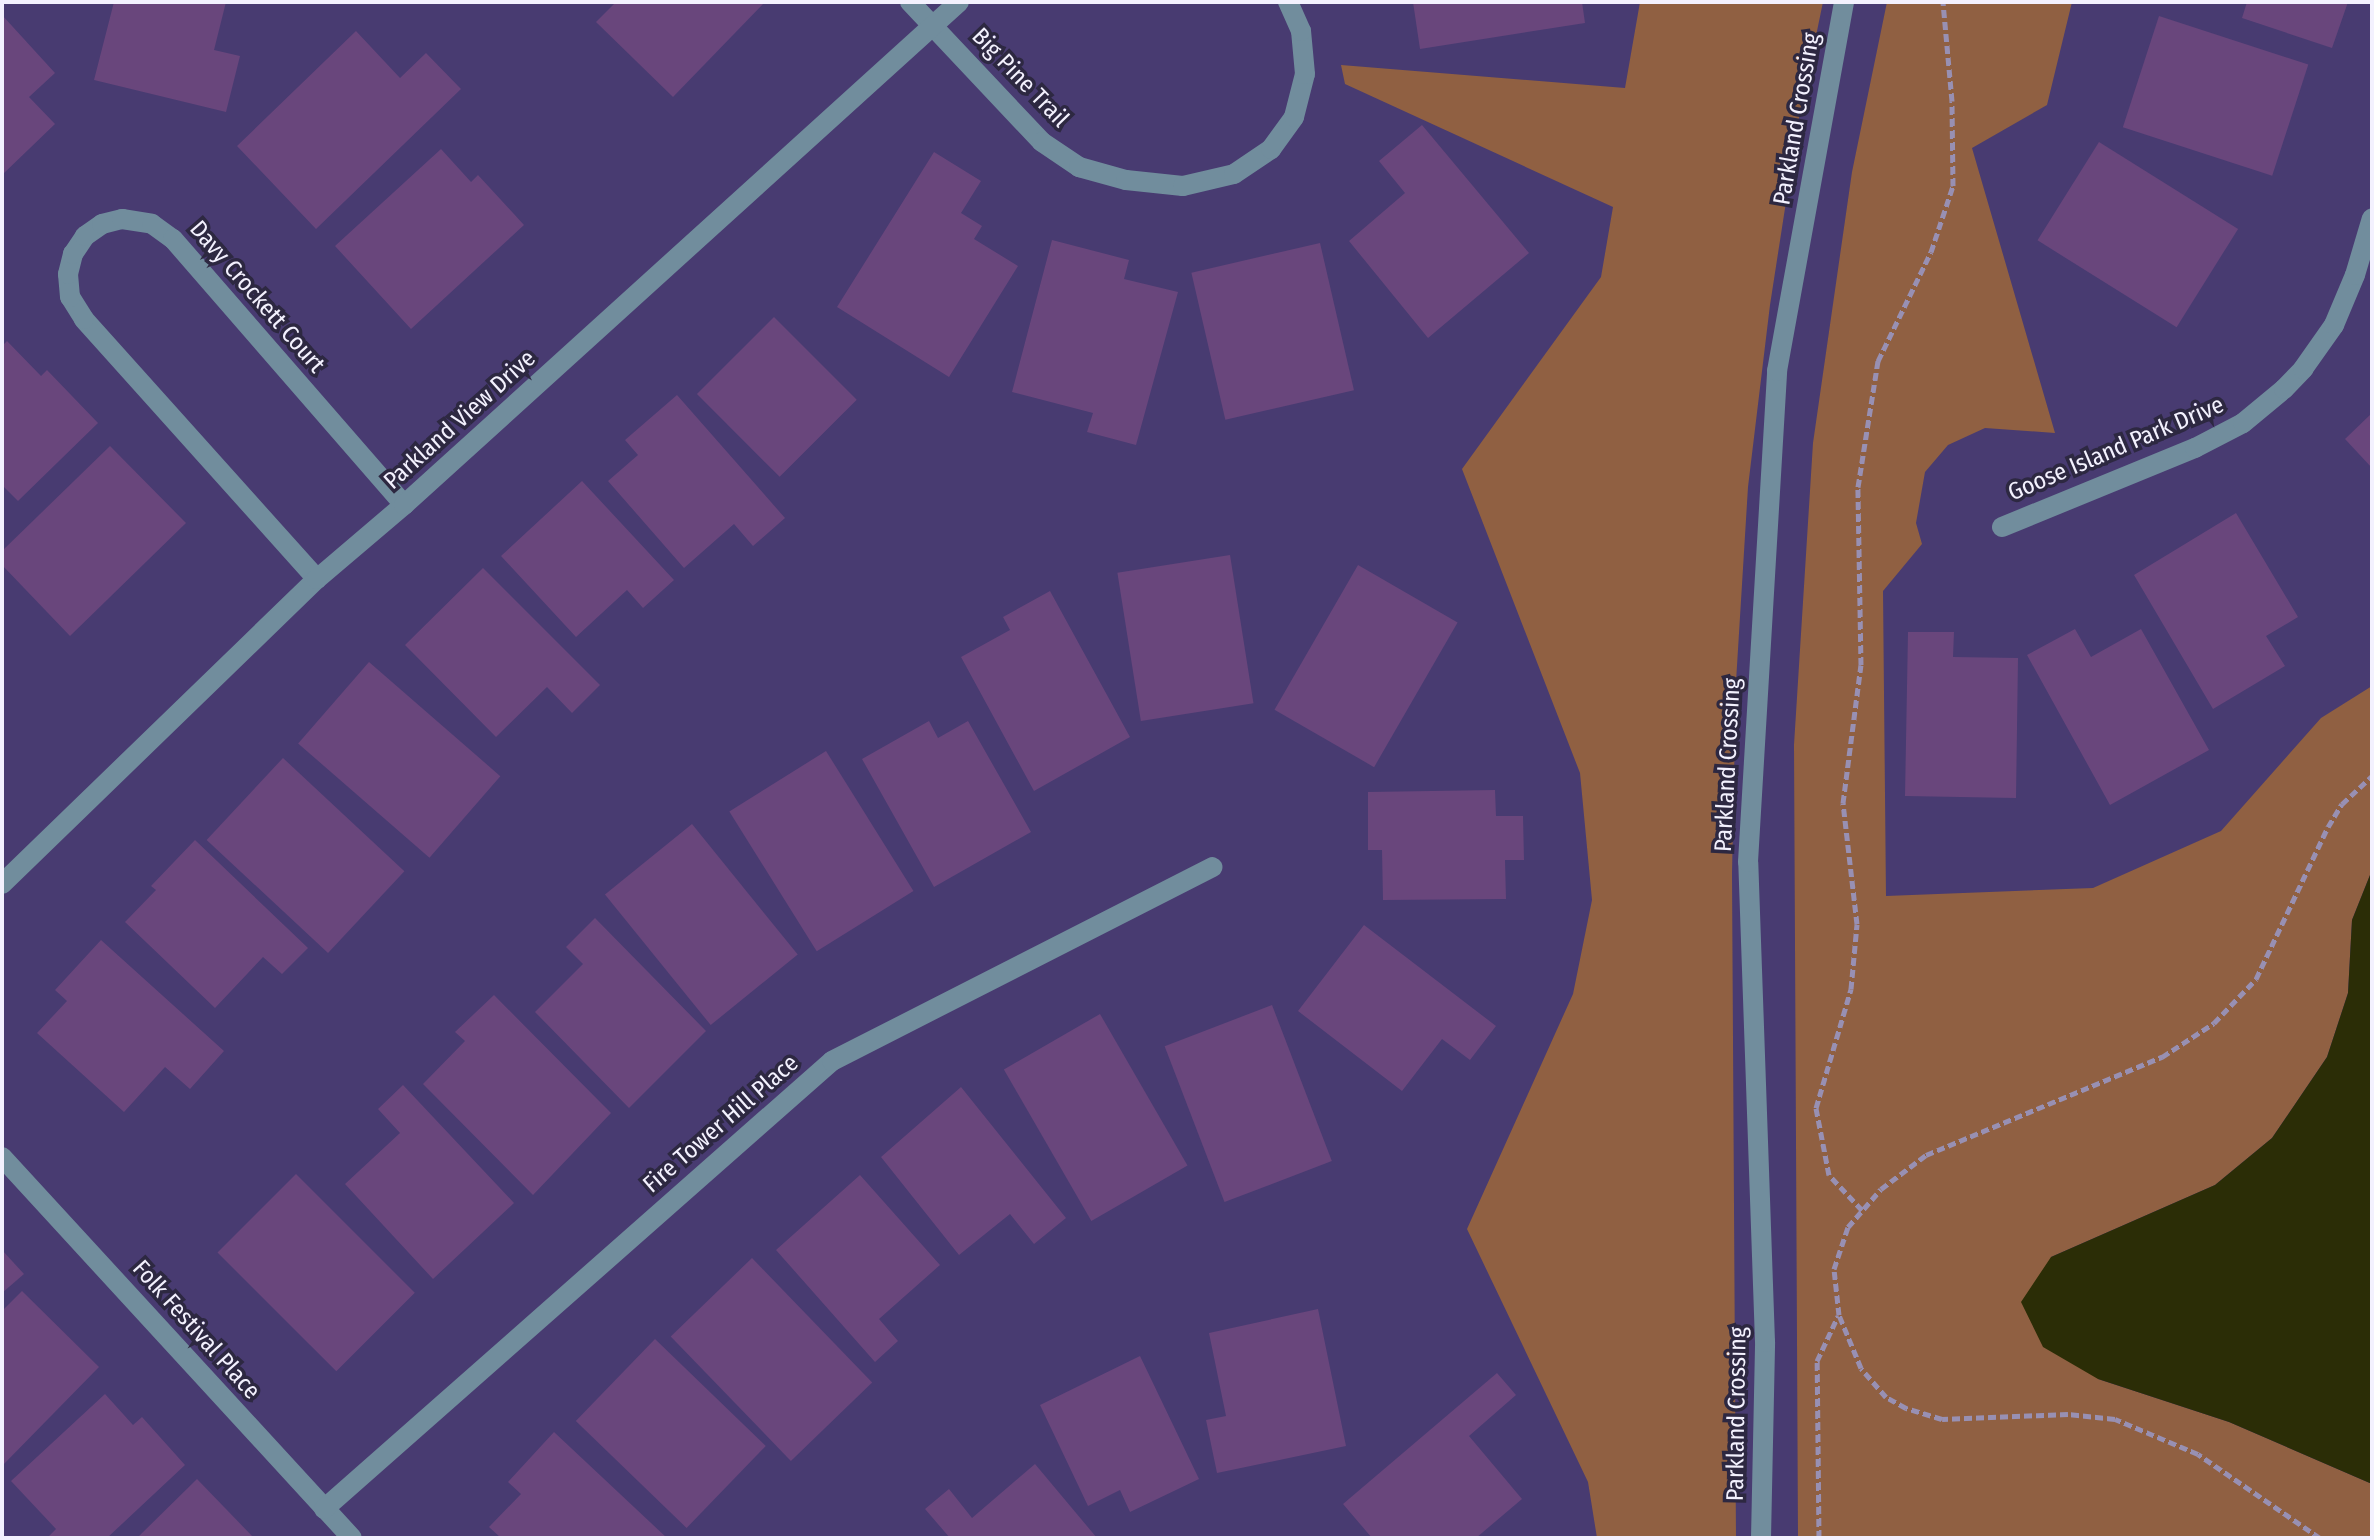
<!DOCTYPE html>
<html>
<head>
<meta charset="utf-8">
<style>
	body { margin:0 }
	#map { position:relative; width:2374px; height:1540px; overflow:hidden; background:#483b71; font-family:"Fira Sans Condensed",sans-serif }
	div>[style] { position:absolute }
	.green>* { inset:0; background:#906042 }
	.water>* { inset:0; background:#2b2d06 }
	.building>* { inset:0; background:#69467c; transform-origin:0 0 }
	.path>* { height:5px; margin-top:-2.5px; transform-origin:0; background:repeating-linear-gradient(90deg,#9890b3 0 8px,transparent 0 12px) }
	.minor>* { height:20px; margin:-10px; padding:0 10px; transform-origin:10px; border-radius:10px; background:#718d9d }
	span { translate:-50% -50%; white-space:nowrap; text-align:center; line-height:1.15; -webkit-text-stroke:7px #2d2841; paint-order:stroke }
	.street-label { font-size:24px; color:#f3f1fe }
	.frame { position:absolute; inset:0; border:4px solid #f3f1fe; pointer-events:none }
</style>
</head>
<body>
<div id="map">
	<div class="green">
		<i style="clip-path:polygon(1640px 2px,1823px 2px,1799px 118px,1770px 305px,1748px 487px,1736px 682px,1732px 874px,1736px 1538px,1597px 1538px,1588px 1482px,1467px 1229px,1573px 994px,1592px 900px,1580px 773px,1462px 469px,1601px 277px,1613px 207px,1345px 84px,1341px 65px,1625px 88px)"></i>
		<i style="clip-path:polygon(1887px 2px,2072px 2px,2047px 105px,1972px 148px,2055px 433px,1985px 428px,1948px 445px,1925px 472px,1916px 523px,1922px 544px,1883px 591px,1886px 896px,2093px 888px,2221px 831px,2321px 718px,2372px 686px,2372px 870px,2352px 920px,2348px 993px,2327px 1057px,2272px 1138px,2215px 1185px,2051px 1257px,2098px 1379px,2229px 1422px,2372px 1484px,2372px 1538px,1798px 1538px,1794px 745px,1813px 443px,1852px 172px)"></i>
	</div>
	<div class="water">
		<i style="clip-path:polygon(2372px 870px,2372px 1484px,2229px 1422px,2098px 1379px,2043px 1347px,2021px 1302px,2051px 1257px,2215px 1185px,2272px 1138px,2327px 1057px,2348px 993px,2352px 920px)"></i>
	</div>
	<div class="building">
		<i style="clip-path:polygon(114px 2px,226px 2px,214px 50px,240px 56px,226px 112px,94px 80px)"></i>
		<i style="clip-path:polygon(616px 2px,765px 2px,673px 97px,596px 22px)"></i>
		<i style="clip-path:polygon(1413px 2px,1582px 2px,1585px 23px,1420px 49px)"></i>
		<i style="clip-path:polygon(2247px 2px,2348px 2px,2332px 48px,2242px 18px)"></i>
		<i style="clip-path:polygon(2px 15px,55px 73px,29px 97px,55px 124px,2px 175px)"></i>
		<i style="left:2159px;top:16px;width:157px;height:117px;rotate:18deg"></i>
		<i style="clip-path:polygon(356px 31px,400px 78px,426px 53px,461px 89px,316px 229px,237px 146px)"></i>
		<i style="clip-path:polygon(1422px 125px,1529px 253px,1428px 338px,1349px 241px,1405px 193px,1379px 161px)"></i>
		<i style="left:2099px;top:142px;width:164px;height:116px;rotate:32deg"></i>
		<i style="clip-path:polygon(441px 149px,471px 182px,478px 175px,524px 225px,411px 329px,335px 246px)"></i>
		<i style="clip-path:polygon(934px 152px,981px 181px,961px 213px,982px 226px,974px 239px,1018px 266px,949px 377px,837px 307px)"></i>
		<i style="clip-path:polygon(1052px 240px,1129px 260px,1124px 279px,1178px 292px,1136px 445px,1087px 432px,1093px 413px,1012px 392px)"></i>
		<i style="left:1320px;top:243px;width:151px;height:132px;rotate:77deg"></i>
		<i style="left:774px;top:317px;width:117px;height:109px;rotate:45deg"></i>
		<i style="clip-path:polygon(7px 341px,41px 376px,47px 370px,98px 423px,18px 501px,2px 485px,2px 346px)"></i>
		<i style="clip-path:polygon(677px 395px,785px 518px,753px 546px,734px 524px,684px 568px,608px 481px,638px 455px,625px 440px)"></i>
		<i style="clip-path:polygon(2372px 413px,2372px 468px,2345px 439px)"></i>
		<i style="clip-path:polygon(110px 446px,186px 523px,70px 636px,2px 565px,2px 551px)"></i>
		<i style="clip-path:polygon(582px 481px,674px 580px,643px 608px,627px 590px,576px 637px,501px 556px)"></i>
		<i style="clip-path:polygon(2236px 513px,2298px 617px,2266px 636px,2285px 666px,2213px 709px,2134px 575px)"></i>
		<i style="left:1230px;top:555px;width:150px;height:114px;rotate:81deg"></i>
		<i style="left:1358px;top:565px;width:115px;height:167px;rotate:30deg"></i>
		<i style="clip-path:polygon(483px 568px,600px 685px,572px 713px,547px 687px,496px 737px,405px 645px)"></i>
		<i style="clip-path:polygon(1050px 591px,1130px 737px,1034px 791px,961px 657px,1010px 630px,1003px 617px)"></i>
		<i style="clip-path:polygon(2075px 629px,2091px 657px,2141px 629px,2209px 750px,2110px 805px,2027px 655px)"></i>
		<i style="clip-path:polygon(1908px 632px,1954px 632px,1953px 657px,2018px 658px,2016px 798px,1905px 796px)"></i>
		<i style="left:369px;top:662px;width:174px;height:108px;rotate:41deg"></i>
		<i style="clip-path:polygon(929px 721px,938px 738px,968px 721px,1031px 832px,934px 887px,862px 759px)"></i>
		<i style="left:826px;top:751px;width:165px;height:114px;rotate:58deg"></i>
		<i style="left:283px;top:758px;width:166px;height:112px;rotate:43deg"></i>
		<i style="clip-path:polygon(1495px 790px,1496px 816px,1523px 816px,1524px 860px,1505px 860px,1506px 899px,1383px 900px,1382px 850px,1368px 850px,1368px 792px)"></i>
		<i style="left:692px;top:824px;width:168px;height:112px;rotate:51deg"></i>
		<i style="clip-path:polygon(195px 840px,308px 948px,282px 974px,263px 957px,215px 1008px,125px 922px,156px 890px,151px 886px)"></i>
		<i style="clip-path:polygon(595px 918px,706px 1031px,629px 1108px,535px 1012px,583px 964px,566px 947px)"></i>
		<i style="clip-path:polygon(1364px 925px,1496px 1026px,1470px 1060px,1442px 1039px,1402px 1091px,1298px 1011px)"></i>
		<i style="clip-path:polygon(101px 940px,224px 1051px,190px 1089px,165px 1067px,124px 1112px,37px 1033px,67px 1001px,55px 990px)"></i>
		<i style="clip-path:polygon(494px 995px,611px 1113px,533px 1195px,423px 1084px,465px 1041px,455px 1032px)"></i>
		<i style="left:1272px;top:1005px;width:167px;height:115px;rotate:69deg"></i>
		<i style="left:1100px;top:1014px;width:175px;height:111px;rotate:60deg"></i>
		<i style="clip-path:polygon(403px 1085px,514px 1203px,433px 1279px,345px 1184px,400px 1133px,378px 1109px)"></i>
		<i style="clip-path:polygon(961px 1087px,1066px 1218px,1034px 1244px,1010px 1214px,959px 1255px,881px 1157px)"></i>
		<i style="left:296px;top:1174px;width:168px;height:111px;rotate:45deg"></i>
		<i style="clip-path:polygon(860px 1175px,940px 1265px,879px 1319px,898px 1341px,875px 1362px,776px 1250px)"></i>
		<i style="clip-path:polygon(2px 1250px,24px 1274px,2px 1293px)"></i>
		<i style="left:752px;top:1258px;width:173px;height:113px;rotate:46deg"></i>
		<i style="clip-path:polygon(22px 1291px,99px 1367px,2px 1466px,2px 1311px)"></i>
		<i style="clip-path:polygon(1318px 1309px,1346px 1446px,1217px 1473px,1206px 1420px,1226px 1416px,1209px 1333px)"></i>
		<i style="left:655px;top:1339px;width:154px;height:114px;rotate:44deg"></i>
		<i style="clip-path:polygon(1140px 1356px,1199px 1479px,1130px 1512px,1120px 1490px,1088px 1506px,1040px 1405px)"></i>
		<i style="clip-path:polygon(1497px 1373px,1516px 1395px,1469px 1436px,1522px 1499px,1476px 1538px,1372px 1538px,1343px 1504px)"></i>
		<i style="clip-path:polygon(105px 1394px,133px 1425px,142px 1417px,185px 1465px,107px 1538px,47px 1538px,56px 1529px,11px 1481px)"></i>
		<i style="clip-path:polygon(554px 1432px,667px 1538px,501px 1538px,489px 1527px,521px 1494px,508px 1482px)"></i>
		<i style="clip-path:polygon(1035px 1464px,1097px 1538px,950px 1538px,925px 1509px,949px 1489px,972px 1518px)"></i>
		<i style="clip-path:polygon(197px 1479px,254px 1538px,137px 1538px)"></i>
	</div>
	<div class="path">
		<i style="left:1862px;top:1210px;width:48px;rotate:-133.3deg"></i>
		<i style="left:1829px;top:1175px;width:68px;rotate:-101deg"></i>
		<i style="left:1816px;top:1108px;width:124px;rotate:-73.6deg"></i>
		<i style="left:1851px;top:989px;width:65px;rotate:-84.7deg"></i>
		<i style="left:1857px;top:924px;width:122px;rotate:-96.6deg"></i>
		<i style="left:1843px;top:803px;width:139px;rotate:-82.6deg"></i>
		<i style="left:1861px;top:665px;width:178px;rotate:-91deg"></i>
		<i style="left:1858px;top:487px;width:128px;rotate:-81deg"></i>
		<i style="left:1878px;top:361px;width:121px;rotate:-64.1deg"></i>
		<i style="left:1931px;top:252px;width:70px;rotate:-71.6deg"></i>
		<i style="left:1953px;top:186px;width:85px;rotate:-90.7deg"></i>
		<i style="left:1952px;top:101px;width:99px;rotate:-95.2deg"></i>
		<i style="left:1819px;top:1538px;width:177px;rotate:-90.6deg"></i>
		<i style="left:1817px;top:1361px;width:50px;rotate:-65deg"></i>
		<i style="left:2320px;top:1538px;width:148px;rotate:-145.5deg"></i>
		<i style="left:2198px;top:1454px;width:90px;rotate:-157.1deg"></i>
		<i style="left:2115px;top:1419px;width:47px;rotate:-173.9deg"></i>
		<i style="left:2068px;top:1414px;width:126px;rotate:177.7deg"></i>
		<i style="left:1942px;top:1419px;width:38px;rotate:-163deg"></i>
		<i style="left:1906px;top:1408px;width:23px;rotate:-151deg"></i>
		<i style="left:1886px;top:1397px;width:38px;rotate:-131deg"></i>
		<i style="left:1861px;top:1368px;width:57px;rotate:-112.5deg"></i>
		<i style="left:1839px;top:1315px;width:46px;rotate:-96.2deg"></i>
		<i style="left:1834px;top:1269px;width:44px;rotate:-71.6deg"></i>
		<i style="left:1848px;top:1227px;width:50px;rotate:-49deg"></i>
		<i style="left:1881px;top:1189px;width:56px;rotate:-37.1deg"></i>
		<i style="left:1926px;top:1155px;width:256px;rotate:-22.6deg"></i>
		<i style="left:2162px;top:1057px;width:62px;rotate:-33.2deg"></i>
		<i style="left:2214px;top:1023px;width:61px;rotate:-46.3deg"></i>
		<i style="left:2256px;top:979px;width:168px;rotate:-64.7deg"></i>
		<i style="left:2328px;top:827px;width:27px;rotate:-59deg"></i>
		<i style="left:2342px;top:804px;width:41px;rotate:-43deg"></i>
	</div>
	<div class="minor">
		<i style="left:910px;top:2px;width:192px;rotate:46.7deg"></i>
		<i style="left:1042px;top:142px;width:45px;rotate:34deg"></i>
		<i style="left:1079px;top:167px;width:49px;rotate:15.5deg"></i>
		<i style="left:1126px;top:180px;width:57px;rotate:6deg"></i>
		<i style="left:1183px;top:186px;width:52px;rotate:-13.2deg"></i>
		<i style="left:1234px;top:174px;width:45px;rotate:-34deg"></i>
		<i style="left:1271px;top:149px;width:39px;rotate:-54deg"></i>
		<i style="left:1294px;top:117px;width:44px;rotate:-75.7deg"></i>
		<i style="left:1305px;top:74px;width:43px;rotate:-95.3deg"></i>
		<i style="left:1301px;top:31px;width:32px;rotate:-114deg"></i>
		<i style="left:2002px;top:527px;width:209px;rotate:-22.3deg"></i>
		<i style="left:2195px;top:448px;width:54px;rotate:-27.5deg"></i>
		<i style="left:2243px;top:423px;width:53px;rotate:-39.7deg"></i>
		<i style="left:2284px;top:389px;width:28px;rotate:-46deg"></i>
		<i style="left:2303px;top:369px;width:54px;rotate:-54.8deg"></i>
		<i style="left:2334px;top:325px;width:54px;rotate:-67.2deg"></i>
		<i style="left:2355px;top:275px;width:59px;rotate:-73.4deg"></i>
		<i style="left:317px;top:579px;width:349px;rotate:-131.9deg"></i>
		<i style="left:84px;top:319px;width:26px;rotate:-122deg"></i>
		<i style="left:70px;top:297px;width:23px;rotate:-95deg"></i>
		<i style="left:68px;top:274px;width:21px;rotate:-76deg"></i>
		<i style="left:73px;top:254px;width:22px;rotate:-56deg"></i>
		<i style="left:85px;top:236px;width:21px;rotate:-35deg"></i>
		<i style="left:102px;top:224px;width:21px;rotate:-14deg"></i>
		<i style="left:122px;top:219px;width:30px;rotate:9deg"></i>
		<i style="left:152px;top:224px;width:26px;rotate:36deg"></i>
		<i style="left:173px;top:239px;width:352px;rotate:49deg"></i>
		<i style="left:2px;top:884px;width:438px;rotate:-44.1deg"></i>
		<i style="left:317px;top:579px;width:114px;rotate:-40.4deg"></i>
		<i style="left:404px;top:505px;width:749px;rotate:-42.19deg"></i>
		<i style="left:2px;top:1157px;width:517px;rotate:47.43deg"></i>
		<i style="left:324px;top:1509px;width:677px;rotate:-41.41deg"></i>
		<i style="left:832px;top:1061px;width:427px;rotate:-27deg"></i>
		<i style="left:1761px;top:1538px;width:196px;rotate:-88.8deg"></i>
		<i style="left:1765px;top:1342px;width:480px;rotate:-92deg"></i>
		<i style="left:1748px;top:862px;width:492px;rotate:-86.6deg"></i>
		<i style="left:1777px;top:371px;width:375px;rotate:-79.7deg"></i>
	</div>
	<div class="street-label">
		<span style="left:1020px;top:78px;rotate:46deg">Big Pine Trail</span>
		<span style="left:1797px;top:119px;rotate:-80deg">Parkland Crossing</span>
		<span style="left:257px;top:297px;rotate:49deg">Davy Crockett Court</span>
		<span style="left:460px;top:420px;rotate:-42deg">Parkland View Drive</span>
		<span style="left:2116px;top:449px;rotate:-23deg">Goose Island Park Drive</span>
		<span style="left:1728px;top:765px;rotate:-87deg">Parkland Crossing</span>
		<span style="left:721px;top:1124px;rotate:-41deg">Fire Tower Hill Place</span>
		<span style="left:196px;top:1330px;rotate:48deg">Folk Festival Place</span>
		<span style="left:1737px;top:1414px;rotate:-89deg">Parkland Crossing</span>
	</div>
	<div class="frame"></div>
</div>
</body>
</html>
